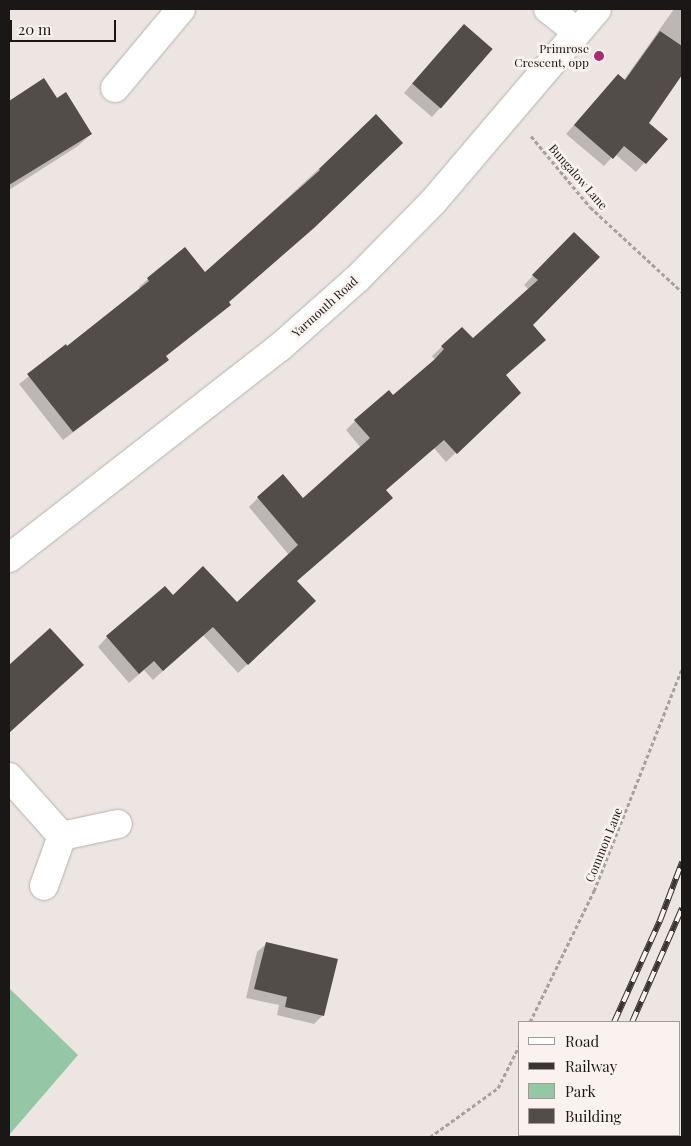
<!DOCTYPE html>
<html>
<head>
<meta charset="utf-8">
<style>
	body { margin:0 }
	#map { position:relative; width:691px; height:1146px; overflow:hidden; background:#ece5e2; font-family:"Playfair Display",serif }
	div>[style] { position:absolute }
	.green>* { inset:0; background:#93c7a5 }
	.shadow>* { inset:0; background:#0003 }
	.building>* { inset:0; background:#534d4a; transform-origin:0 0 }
	.path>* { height:3px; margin-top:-1.5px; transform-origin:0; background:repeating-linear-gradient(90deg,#a6a19e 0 4px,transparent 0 6.5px) }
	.roads { filter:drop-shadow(0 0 1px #b7b0ad) drop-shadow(0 0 1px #b7b0ad) }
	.minor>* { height:28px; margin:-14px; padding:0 14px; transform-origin:14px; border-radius:14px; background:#fff }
	.primary>* { height:28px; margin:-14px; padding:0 14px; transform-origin:14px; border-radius:14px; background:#fff }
	.rail>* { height:5.5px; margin-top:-2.75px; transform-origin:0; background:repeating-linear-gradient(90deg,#faf2ef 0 11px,#383433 0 22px); box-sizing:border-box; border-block:1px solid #383433 }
	.dots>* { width:14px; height:14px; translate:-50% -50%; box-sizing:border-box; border:2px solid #faf2ef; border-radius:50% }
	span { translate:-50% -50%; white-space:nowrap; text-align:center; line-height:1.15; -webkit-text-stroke:5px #faf2ef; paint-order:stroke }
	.poi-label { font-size:12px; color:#1a1716 }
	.right { translate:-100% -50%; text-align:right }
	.street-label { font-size:12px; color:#1a1716 }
	.frame { position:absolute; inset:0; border:10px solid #1a1716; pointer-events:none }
	.legend { position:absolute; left:518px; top:1021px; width:162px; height:115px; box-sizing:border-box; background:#faf2ef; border:1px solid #a09a98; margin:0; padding:6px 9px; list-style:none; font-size:15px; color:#1a1716 }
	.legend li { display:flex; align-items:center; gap:10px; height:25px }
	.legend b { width:25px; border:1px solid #a09a98 }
	.scale { position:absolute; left:10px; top:20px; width:106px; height:22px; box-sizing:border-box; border:2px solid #1a1716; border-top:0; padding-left:6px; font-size:15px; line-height:18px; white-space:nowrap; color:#1a1716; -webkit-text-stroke:4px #faf2ef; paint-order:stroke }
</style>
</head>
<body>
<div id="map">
	<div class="green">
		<i style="clip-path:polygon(9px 988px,78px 1055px,9px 1135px)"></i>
	</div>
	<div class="shadow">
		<i style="clip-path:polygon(674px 9px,682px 9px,682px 73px,647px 123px,666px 139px,636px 172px,615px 154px,604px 166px,566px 134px,610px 84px,624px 80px)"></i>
		<i style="clip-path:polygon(455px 34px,440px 108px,432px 117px,404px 93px)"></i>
		<i style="clip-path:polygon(44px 80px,57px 100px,91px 134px,78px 146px,9px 190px,9px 102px)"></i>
		<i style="clip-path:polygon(376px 116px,227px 303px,229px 305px,165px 357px,167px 359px,158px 368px,63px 440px,19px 384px,141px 290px,139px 287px,148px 279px,205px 274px)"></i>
		<i style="clip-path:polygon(574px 234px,532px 325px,545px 340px,504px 376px,510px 402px,446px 462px,434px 448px,385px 491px,296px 582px,305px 611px,238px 673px,203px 635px,153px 680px,144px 670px,129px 683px,98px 647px,107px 637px,173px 597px,237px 604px,289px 555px,249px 507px,258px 498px,303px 500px,361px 448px,346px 430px,355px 421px,393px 396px,435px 360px,432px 356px,462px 328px,472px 340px,529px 290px,524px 285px)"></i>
		<i style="clip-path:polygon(50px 629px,73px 674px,9px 732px,9px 666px)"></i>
		<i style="clip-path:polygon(266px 944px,323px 1015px,314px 1024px,277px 1015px,279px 1005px,246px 998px,257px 952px)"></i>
	</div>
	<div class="building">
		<i style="left:464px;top:24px;width:38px;height:79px;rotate:41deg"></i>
		<i style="clip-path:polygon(660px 31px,682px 46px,682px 75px,649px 123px,668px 139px,646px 164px,624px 146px,613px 159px,574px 125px,618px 74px,625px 80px)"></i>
		<i style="clip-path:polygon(44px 78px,57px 98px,66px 92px,92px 134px,9px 185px,9px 101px)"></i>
		<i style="clip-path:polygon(376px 114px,403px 143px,314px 228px,229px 302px,231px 305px,166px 356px,169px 360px,73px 432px,27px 374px,66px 344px,67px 346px,149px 281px,147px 278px,185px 247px,205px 272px,320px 170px,319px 169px)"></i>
		<i style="clip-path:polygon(574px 232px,600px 257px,533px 325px,546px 340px,506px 375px,521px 393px,457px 454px,444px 440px,386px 490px,393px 498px,297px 581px,316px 601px,248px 665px,213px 627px,163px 671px,154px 661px,139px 674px,106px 636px,165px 586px,173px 595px,203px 566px,237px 602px,298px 545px,257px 497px,283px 474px,303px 498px,370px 438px,354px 420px,389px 390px,393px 395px,435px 359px,444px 349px,441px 346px,462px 327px,473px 338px,538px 280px,532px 275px)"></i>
		<i style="clip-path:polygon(50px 628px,84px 665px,9px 733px,9px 665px)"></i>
		<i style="clip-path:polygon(266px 942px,338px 959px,324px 1016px,285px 1007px,287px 997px,254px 989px)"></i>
	</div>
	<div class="path">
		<i style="left:531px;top:136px;width:92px;rotate:50.3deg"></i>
		<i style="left:590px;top:207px;width:125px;rotate:42.7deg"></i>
		<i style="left:530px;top:1022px;width:146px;rotate:-64deg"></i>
		<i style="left:594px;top:891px;width:239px;rotate:-68.4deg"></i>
		<i style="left:430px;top:1137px;width:84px;rotate:-35.8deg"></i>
		<i style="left:498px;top:1088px;width:49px;rotate:-63.4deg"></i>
	</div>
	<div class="roads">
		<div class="minor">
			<i style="left:548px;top:9px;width:37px;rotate:38deg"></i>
			<i style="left:115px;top:88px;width:103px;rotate:-50.1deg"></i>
			<i style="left:9px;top:777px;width:79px;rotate:48.1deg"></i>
			<i style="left:62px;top:836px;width:53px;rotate:109.8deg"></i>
			<i style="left:62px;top:836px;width:57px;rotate:-12.1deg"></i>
		</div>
		<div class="primary">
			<i style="left:9px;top:558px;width:342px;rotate:-37.9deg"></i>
			<i style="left:279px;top:348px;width:104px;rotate:-41.5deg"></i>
			<i style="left:357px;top:279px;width:108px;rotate:-45.4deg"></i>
			<i style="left:433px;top:202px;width:253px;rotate:-49.6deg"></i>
		</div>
	</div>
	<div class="rail">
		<i style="left:614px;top:1022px;width:112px;rotate:-65.7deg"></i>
		<i style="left:660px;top:920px;width:62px;rotate:-69.2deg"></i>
		<i style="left:632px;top:1022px;width:124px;rotate:-66.3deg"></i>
		<i style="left:561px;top:1137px;width:2px;rotate:-63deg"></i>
		<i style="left:579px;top:1137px;width:2px;rotate:-63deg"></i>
	</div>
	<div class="dots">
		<i style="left:599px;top:56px;background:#ae2a72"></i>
	</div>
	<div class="poi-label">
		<span class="right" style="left:589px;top:56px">Primrose<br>Crescent, opp</span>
	</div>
	<div class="street-label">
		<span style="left:578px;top:177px;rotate:49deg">Bungalow Lane</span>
		<span style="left:325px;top:307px;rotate:-42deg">Yarmouth Road</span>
		<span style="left:604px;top:845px;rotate:-68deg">Common Lane</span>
	</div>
	<div class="frame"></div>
	<ul class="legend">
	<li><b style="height:6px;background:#fff"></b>Road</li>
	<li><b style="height:6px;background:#383433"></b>Railway</li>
	<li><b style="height:14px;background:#93c7a5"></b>Park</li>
	<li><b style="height:14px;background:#534d4a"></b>Building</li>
	</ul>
	<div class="scale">20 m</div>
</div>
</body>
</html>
